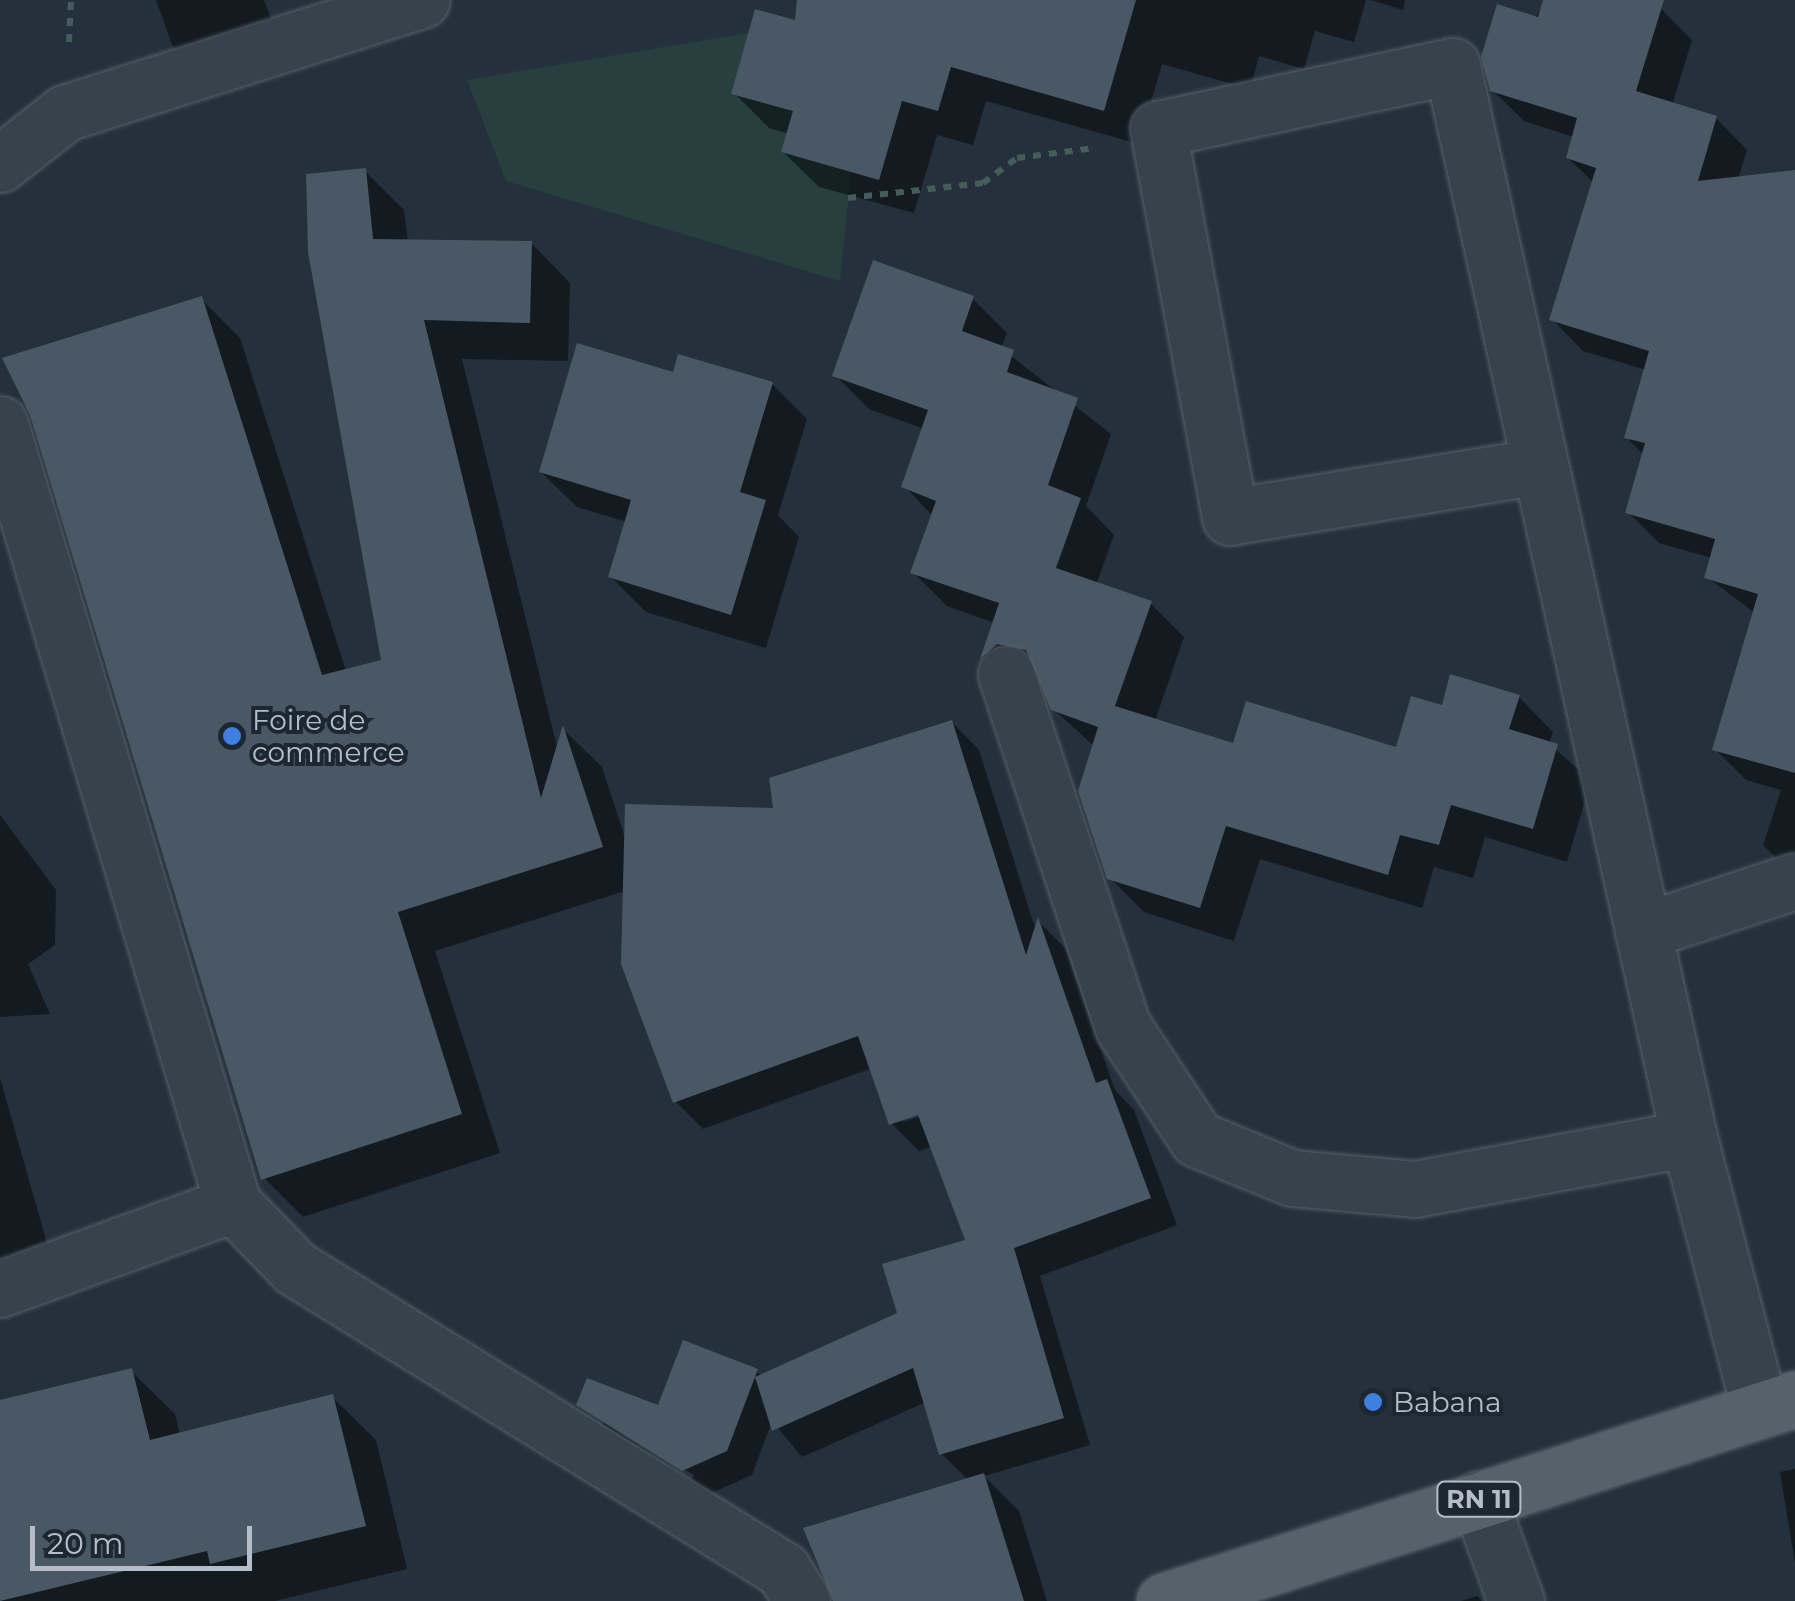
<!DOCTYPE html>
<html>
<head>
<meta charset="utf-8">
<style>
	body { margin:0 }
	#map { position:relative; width:1795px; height:1601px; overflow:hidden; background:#24313c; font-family:Montserrat,sans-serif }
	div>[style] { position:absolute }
	.green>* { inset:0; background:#273f3e }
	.shadow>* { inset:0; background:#0007 }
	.building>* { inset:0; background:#4a5865 }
	.path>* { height:6px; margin-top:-3px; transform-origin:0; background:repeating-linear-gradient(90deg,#465b5c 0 8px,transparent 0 16px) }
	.roads { filter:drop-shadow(0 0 2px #56606a) drop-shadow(0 0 2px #56606a) }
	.minor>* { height:55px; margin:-27.5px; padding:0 27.5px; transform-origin:27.5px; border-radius:27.5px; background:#38424c }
	.primary>* { height:55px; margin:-27.5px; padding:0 27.5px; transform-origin:27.5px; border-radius:27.5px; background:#56616c }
	.dots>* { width:28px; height:28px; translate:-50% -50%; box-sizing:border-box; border:5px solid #1d2731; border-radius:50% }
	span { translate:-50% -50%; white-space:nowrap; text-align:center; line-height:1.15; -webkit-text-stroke:8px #1d2731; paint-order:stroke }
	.shield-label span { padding:2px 8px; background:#1d2731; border:2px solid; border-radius:8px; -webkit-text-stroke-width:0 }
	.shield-label { font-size:25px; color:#b4bdc8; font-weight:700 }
	.poi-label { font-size:28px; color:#b4bdc8 }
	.left { translate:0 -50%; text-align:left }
	.scale { position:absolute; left:30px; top:1526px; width:222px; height:45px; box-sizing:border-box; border:5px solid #b4bdc8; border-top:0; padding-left:12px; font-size:30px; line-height:35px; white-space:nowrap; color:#b4bdc8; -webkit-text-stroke:8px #1d2731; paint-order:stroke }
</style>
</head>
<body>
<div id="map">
	<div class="green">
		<i style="clip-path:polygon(783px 27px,852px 164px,840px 281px,506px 181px,467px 80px)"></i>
	</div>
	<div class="shadow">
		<i style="clip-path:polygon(156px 0,264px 0,280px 42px,195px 69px,172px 45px)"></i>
		<i style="clip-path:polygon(843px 0,1366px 0,1354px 42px,1315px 31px,1304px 69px,1259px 56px,1250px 89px,1162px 64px,1139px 144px,986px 101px,973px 145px,937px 135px,914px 213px,819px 187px,783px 152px,789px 134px,769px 128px,734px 93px,834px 34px)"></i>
		<i style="clip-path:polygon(1371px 0,1405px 0,1403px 10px)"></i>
		<i style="clip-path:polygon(1546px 0,1661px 9px,1692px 40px,1672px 105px,1716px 118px,1747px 150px,1738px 179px,1795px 173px,1795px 876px,1763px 845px,1781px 790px,1746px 780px,1715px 749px,1755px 613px,1707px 577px,1712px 558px,1659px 543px,1628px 512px,1644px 455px,1626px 437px,1646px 370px,1583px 351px,1552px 319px,1594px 183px,1568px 158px,1574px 137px,1524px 121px,1492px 90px)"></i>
		<i style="clip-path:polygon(evenodd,365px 171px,404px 210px,408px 242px,531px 243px,570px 283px,568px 361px,462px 359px,558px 751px,564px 730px,602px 767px,626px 841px,776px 810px,952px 722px,979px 750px,1036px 931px,1039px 922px,1065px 948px,1115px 1090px,1134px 1110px,1177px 1225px,1040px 1276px,1090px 1445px,984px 1476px,1019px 1511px,1047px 1601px,835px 1601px,968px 1480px,941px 1453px,926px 1402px,802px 1457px,772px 1421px,752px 1475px,709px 1494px,579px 1405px,660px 1408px,756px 1371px,762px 1377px,900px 1314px,968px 1241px,932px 1146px,919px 1151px,891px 1123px,872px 1068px,703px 1129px,675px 1101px,625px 891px,435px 951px,500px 1153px,303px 1217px,264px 1178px,201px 299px,240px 338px,346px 671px,384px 662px,365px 171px,931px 1113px,903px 1122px,903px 1117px,931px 1113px,365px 171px,603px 1419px,694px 1475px,691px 1480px,603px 1425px,603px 1419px)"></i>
		<i style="clip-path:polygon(972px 298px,1007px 333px,1001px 348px,1111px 434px,1086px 506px,1114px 535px,1096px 585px,1150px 603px,1184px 637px,1155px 721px,1235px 746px,1397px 750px,1444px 708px,1519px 697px,1553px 732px,1549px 744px,1591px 780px,1567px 862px,1485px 837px,1473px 878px,1434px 867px,1422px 908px,1260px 859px,1234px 941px,1144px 912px,1109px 877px,1094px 746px,1053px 709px,1041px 679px,1016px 691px,983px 658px,995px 623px,947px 606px,913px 572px,933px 516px,904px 486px,924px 429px,869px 409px,835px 375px)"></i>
		<i style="clip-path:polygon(675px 375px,772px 384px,807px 419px,778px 515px,799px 537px,766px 648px,646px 612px,611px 577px,627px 522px,577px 507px,541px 472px)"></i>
		<i style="clip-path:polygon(0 815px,56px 890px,55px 945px,28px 964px,50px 1014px,0 1017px)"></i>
		<i style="clip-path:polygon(0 1078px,58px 1282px,0 1301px)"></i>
		<i style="clip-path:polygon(131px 1371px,175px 1414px,180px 1435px,332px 1397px,376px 1440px,407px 1569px,275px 1601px,0 1601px,0 1403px)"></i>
		<i style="clip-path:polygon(1795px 1469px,1795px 1563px,1780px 1472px)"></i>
		<i style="clip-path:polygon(1477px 1596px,1482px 1601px,1461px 1601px)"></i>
	</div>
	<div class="building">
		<i style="clip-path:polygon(797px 0,1136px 0,1104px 111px,951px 67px,938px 111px,902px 101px,879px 180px,781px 152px,793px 111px,731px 94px,755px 9px,795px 20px)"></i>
		<i style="clip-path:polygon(1543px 0,1664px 0,1636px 91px,1717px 116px,1698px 181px,1795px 170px,1795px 773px,1712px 750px,1758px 594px,1704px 578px,1715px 539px,1625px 513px,1645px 443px,1624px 438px,1649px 351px,1549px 320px,1596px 168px,1566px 158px,1577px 118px,1490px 91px,1481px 57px,1497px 4px,1538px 17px)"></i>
		<i style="clip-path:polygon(366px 168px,373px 239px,532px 241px,530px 323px,424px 320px,541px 798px,563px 725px,603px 847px,398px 912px,462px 1114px,261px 1180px,30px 415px,2px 358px,202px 296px,322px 675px,381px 660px,308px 252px,306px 174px)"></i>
		<i style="clip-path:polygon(873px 260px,974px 296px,962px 331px,1014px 350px,1007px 372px,1078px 398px,1048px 485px,1081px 498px,1056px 568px,1152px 601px,1115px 706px,1233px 743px,1246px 701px,1396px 747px,1411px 696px,1442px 705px,1450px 674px,1520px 695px,1509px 729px,1558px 744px,1533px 829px,1451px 805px,1439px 845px,1400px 835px,1388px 875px,1226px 826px,1200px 908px,1107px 879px,1078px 791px,1098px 727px,1051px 710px,1026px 650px,997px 644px,980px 659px,999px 603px,910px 573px,936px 501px,901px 487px,928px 410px,832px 376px)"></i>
		<i style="clip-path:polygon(577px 343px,673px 372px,678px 354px,773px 382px,740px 492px,766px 500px,731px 615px,608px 577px,631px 500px,539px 472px)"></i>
		<i style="clip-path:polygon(952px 720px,1026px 955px,1038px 917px,1096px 1083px,1107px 1079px,1151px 1198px,1014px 1248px,1064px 1418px,939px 1455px,913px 1368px,772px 1431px,755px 1377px,897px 1313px,882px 1264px,965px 1240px,918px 1115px,889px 1125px,858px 1036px,673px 1103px,621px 964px,625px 804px,773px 808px,769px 778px)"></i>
		<i style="clip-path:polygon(683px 1340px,758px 1369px,727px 1451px,682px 1471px,576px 1405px,587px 1378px,658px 1405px)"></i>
		<i style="clip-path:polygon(132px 1368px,150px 1440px,333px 1394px,366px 1526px,210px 1564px,207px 1551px,0 1601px,0 1400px)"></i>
		<i style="clip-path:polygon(984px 1473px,1024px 1601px,833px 1601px,803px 1528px)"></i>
	</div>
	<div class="path">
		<i style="left:69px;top:42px;width:42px;rotate:-87.3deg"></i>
		<i style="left:848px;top:198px;width:136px;rotate:-6.3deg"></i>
		<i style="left:983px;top:183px;width:42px;rotate:-36.3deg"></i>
		<i style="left:1017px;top:158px;width:78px;rotate:-7.4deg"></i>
	</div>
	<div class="roads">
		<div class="minor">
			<i style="left:0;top:164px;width:83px;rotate:-38.1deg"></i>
			<i style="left:65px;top:113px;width:374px;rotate:-17.6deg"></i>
			<i style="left:0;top:424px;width:814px;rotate:73.37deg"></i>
			<i style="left:233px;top:1204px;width:89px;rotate:45.9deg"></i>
			<i style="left:295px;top:1268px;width:574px;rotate:31.75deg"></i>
			<i style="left:783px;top:1570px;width:36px;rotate:58deg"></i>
			<i style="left:1540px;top:466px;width:314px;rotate:170.7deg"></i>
			<i style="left:1230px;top:517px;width:395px;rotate:-100.5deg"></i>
			<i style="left:1158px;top:129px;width:301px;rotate:-12.1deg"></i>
			<i style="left:1452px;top:66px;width:1098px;rotate:77.53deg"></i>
			<i style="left:1689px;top:1138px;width:281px;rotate:75.4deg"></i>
			<i style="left:1006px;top:674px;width:372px;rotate:71.7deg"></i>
			<i style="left:1123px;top:1027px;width:134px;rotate:56.5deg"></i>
			<i style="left:1197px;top:1139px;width:103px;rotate:22.3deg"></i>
			<i style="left:1292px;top:1178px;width:123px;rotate:5.1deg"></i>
			<i style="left:1415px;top:1189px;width:279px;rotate:-10.5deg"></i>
			<i style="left:1643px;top:931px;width:160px;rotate:-18.2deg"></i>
			<i style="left:0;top:1289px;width:248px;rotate:-20deg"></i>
			<i style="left:1479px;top:1499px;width:109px;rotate:70.1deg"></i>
		</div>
		<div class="primary">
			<i style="left:1164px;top:1601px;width:663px;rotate:-17.75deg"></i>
		</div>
	</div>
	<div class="dots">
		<i style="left:232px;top:736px;background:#3f7fe0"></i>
		<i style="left:1373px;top:1402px;background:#3f7fe0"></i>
	</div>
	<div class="shield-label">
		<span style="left:1479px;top:1499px">RN 11</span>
	</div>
	<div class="poi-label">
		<span class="left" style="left:252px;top:736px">Foire de<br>commerce</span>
		<span class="left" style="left:1393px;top:1402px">Babana</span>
	</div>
	<div class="scale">20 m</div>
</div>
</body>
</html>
